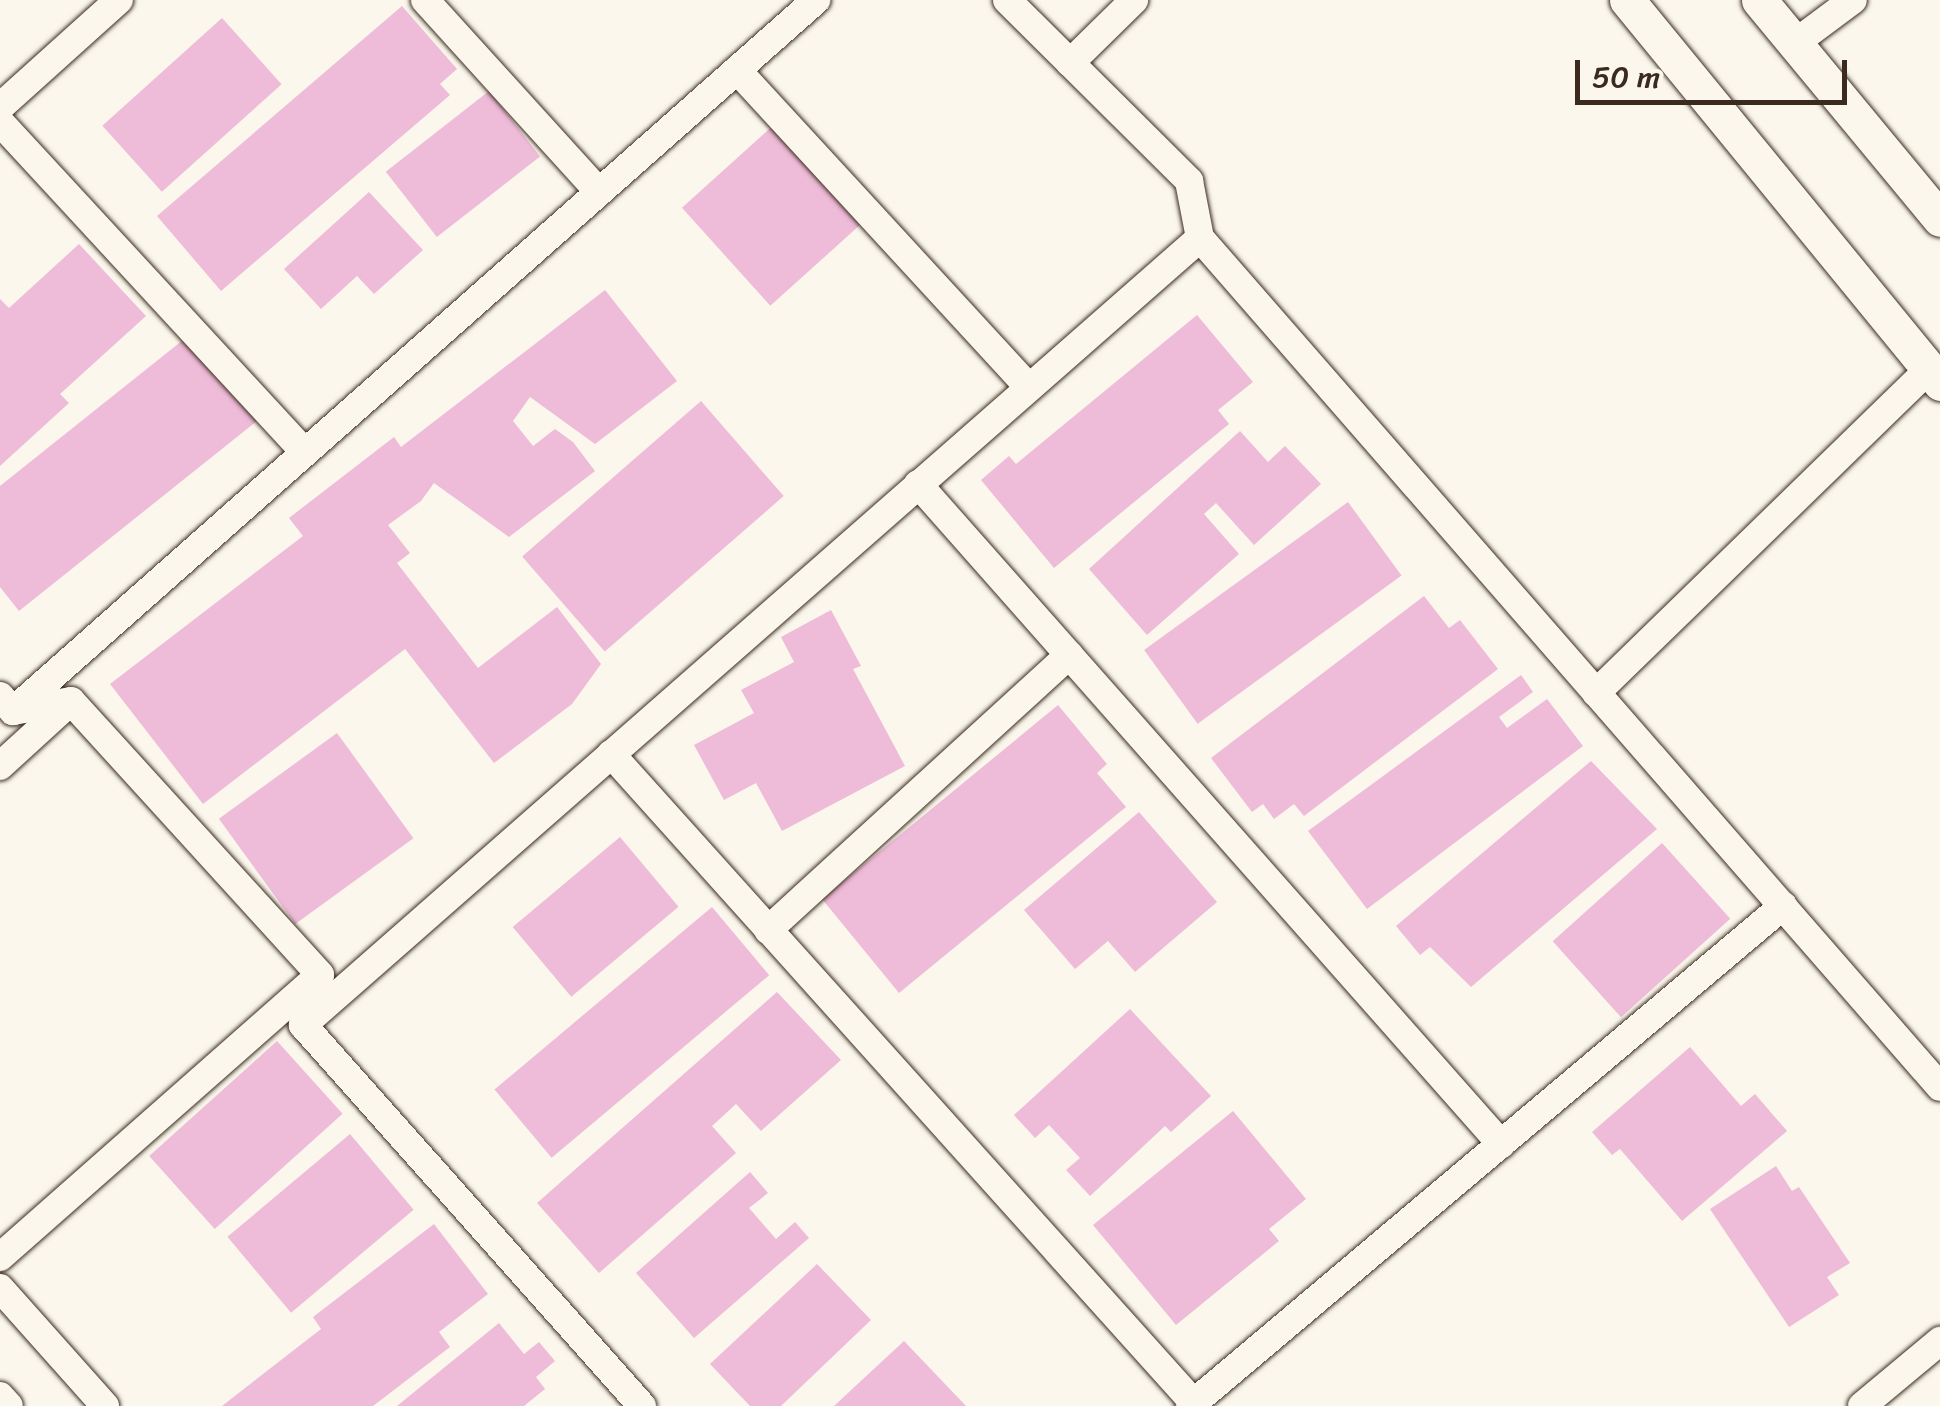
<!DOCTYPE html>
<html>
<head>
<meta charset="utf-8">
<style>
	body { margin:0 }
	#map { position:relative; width:1940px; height:1406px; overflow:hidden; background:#fbf7ec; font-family:Sriracha,sans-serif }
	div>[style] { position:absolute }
	.building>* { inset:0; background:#eebbd8; transform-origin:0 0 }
	.roads { filter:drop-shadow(0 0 2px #3b2a1e) drop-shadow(0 0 2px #3b2a1e) }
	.minor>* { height:28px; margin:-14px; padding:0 14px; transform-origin:14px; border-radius:14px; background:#fbf7ec }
	.tertiary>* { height:35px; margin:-17.5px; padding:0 17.5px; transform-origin:17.5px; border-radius:17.5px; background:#fbf7ec }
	span { translate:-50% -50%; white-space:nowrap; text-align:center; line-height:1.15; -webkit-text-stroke:8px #fbf7ec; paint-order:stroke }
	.scale { position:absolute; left:1575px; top:60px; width:272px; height:45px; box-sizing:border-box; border:5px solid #3b2a1e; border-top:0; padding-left:12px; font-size:30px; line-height:35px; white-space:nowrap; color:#3b2a1e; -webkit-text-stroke:8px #fbf7ec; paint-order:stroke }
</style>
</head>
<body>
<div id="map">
	<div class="building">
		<i style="clip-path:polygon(402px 6px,457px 69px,440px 84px,450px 95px,221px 291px,157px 216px)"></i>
		<i style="left:222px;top:18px;width:89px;height:161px;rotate:48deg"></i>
		<i style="left:489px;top:91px;width:83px;height:131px;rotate:52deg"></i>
		<i style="left:786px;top:114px;width:132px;height:140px;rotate:48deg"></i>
		<i style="clip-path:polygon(369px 192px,423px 250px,374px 294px,357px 276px,321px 309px,284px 269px)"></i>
		<i style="clip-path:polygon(79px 244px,146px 316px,60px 394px,69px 403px,0 466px,0 299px,9px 308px)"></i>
		<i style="clip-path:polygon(605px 290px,677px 381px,595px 444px,530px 397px,513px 421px,533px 446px,555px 429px,573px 442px,595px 471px,509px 537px,434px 483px,421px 501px,388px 525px,410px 553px,397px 563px,478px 668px,557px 607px,601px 664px,572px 704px,494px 763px,405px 649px,203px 804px,110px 684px,303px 536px,289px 518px,394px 437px,401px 447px)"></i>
		<i style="clip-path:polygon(1197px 315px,1253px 382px,1218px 410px,1229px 424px,1054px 568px,981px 480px,1009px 456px,1016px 464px)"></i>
		<i style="clip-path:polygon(188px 336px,257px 421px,19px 611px,0 587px,0 486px)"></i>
		<i style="left:701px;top:401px;width:126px;height:237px;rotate:49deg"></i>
		<i style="clip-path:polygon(1240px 431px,1268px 462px,1285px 446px,1321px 484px,1254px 545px,1216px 503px,1204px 514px,1239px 554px,1147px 635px,1089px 569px)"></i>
		<i style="left:1348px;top:502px;width:91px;height:252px;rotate:54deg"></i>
		<i style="clip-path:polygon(1424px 596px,1449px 628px,1460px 620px,1498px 669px,1304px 816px,1294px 804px,1274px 819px,1263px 804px,1252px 812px,1211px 758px)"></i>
		<i style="clip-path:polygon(831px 610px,861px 666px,853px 669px,905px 766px,782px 831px,756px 783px,724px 800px,694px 745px,754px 713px,741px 690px,794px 662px,781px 637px)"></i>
		<i style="clip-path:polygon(1521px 675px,1533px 692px,1499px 717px,1507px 728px,1547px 699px,1583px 746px,1367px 909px,1308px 831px)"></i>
		<i style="clip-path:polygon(1058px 705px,1107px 764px,1097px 773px,1126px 807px,899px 993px,822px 899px)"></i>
		<i style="left:337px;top:733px;width:130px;height:146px;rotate:54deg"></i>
		<i style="clip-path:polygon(1591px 761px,1657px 829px,1471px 987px,1430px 947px,1420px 955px,1396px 926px)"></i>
		<i style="clip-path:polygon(1139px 812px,1217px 902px,1135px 972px,1108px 941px,1075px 969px,1024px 910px)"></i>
		<i style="left:620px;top:837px;width:91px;height:140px;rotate:50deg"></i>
		<i style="left:1662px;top:843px;width:102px;height:147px;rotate:48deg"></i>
		<i style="left:712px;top:907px;width:89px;height:284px;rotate:50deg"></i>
		<i style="clip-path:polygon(777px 992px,841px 1060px,761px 1131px,736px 1104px,712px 1126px,736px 1153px,599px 1273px,537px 1203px)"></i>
		<i style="clip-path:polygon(1130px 1009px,1211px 1096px,1171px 1132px,1165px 1126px,1090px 1196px,1066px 1170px,1080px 1158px,1049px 1125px,1035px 1138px,1014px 1115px)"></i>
		<i style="left:277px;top:1041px;width:98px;height:172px;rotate:48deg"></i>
		<i style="clip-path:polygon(1690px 1047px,1741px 1106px,1755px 1094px,1787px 1131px,1682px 1221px,1620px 1149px,1612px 1155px,1592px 1132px)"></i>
		<i style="clip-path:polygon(1233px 1111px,1306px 1199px,1269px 1229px,1279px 1241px,1176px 1325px,1093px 1225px)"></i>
		<i style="left:350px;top:1134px;width:99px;height:160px;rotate:50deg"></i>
		<i style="clip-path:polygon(1776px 1166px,1792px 1191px,1799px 1187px,1850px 1263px,1827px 1277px,1839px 1295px,1789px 1327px,1710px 1209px)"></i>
		<i style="clip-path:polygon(750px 1172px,768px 1193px,749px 1208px,776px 1239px,795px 1222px,809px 1238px,694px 1338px,636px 1273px)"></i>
		<i style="clip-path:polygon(434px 1224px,488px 1294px,439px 1332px,450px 1347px,373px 1406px,222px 1406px,321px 1329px,313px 1317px)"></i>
		<i style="clip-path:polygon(817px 1264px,871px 1320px,781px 1406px,750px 1406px,710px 1364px)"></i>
		<i style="clip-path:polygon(499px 1323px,524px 1354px,539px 1342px,555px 1361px,536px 1377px,545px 1389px,524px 1406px,397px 1406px)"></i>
		<i style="clip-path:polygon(904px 1341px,966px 1406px,834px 1406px)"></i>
	</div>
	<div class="roads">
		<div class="minor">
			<i style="left:425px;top:0;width:259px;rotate:47.8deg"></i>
			<i style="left:1007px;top:0;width:257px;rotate:44.8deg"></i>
			<i style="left:1189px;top:181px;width:58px;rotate:79.1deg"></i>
			<i style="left:1200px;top:238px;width:1126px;rotate:48.92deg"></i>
			<i style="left:1795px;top:43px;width:72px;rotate:-36.6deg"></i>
			<i style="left:1070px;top:63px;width:90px;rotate:-44.5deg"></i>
			<i style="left:737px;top:70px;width:431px;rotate:47.4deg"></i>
			<i style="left:0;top:107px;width:160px;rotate:-42deg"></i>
			<i style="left:0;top:122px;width:449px;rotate:47.3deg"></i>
			<i style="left:918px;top:484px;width:881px;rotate:48.54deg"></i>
			<i style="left:1596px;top:693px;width:465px;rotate:-44.2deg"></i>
			<i style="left:0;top:696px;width:20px;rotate:49deg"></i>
			<i style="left:13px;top:711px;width:59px;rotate:-9.8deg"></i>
			<i style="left:71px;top:701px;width:370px;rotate:47.7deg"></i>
			<i style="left:320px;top:975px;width:53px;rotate:108.8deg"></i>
			<i style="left:303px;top:1025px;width:510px;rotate:48.34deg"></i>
			<i style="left:13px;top:711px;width:1073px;rotate:-41.52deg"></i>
			<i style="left:611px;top:754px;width:872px;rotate:48.07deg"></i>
			<i style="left:0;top:766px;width:95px;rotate:-42.4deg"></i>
			<i style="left:768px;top:930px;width:408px;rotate:-42.4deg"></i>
			<i style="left:303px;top:1025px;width:1193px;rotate:-41.26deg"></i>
			<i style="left:0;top:1257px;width:425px;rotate:-41.4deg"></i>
			<i style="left:0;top:1288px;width:158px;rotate:48.3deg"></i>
			<i style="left:0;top:1396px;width:13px;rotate:48deg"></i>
			<i style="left:1190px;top:1406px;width:776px;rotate:-40.14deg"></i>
			<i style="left:1862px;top:1406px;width:102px;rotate:-39.8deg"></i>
		</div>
		<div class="tertiary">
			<i style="left:1627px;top:0;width:495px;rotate:50.7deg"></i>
			<i style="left:1759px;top:0;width:284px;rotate:50.4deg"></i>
		</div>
	</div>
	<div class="scale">50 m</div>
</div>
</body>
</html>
